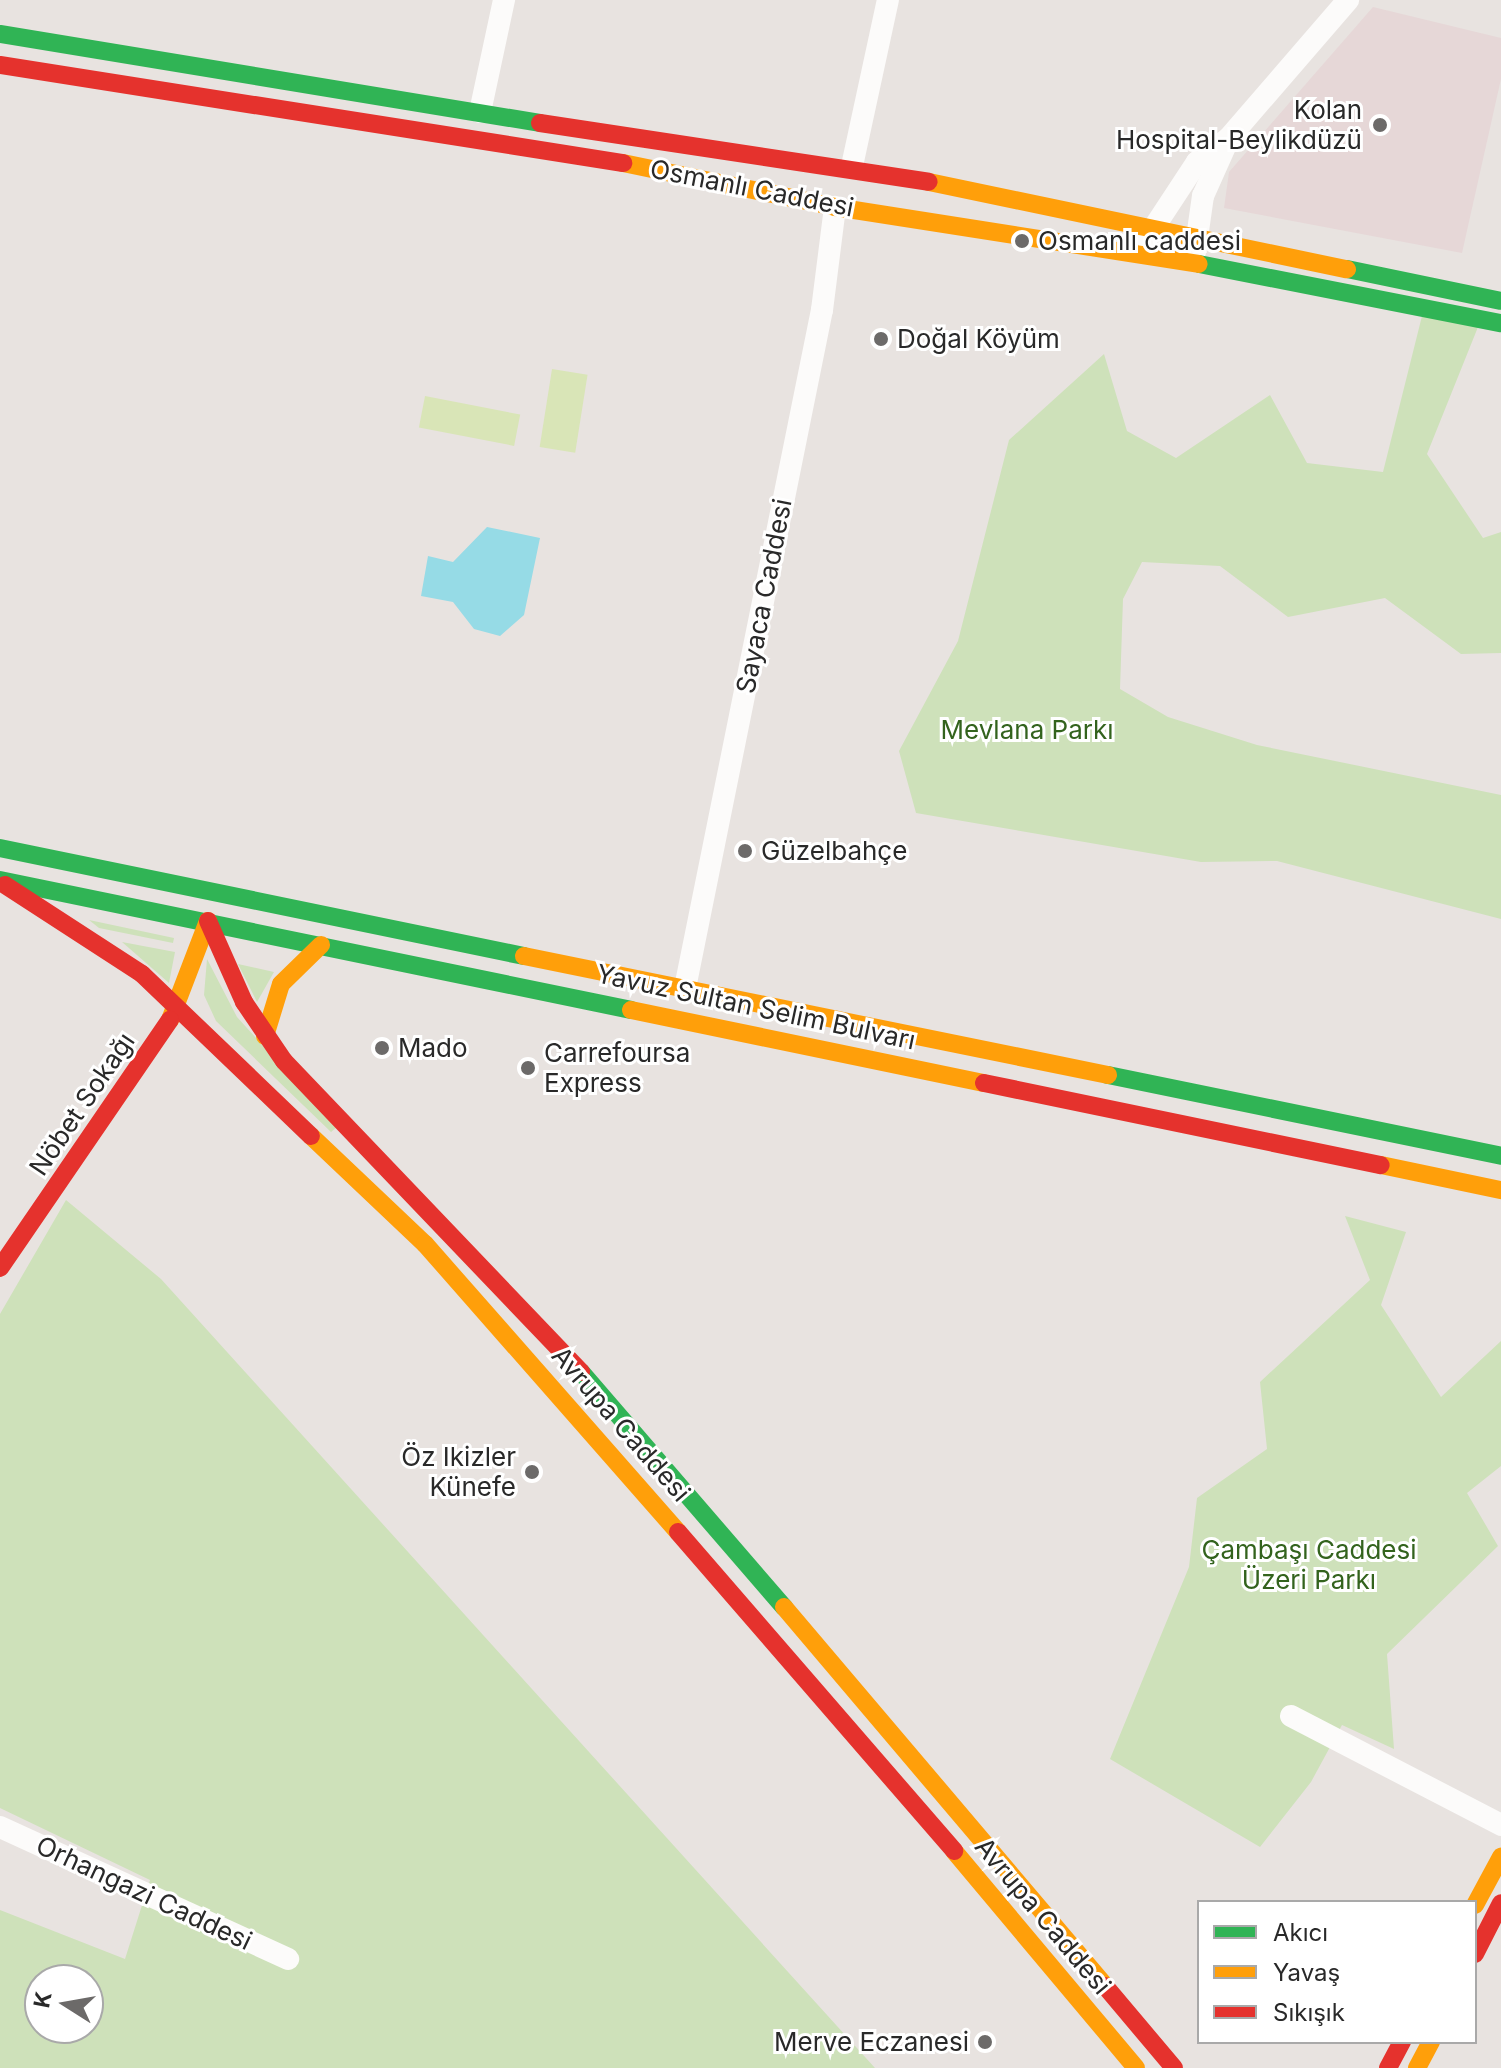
<!DOCTYPE html>
<html>
<head>
<meta charset="utf-8">
<style>
	body { margin:0 }
	#map { position:relative; width:1501px; height:2068px; overflow:hidden; background:#e8e3e0; font-family:Inter,sans-serif }
	div>[style] { position:absolute }
	.medical>* { inset:0; background:#e6d7d7 }
	.green>* { inset:0; background:#cee1ba }
	.pitch>* { inset:0; background:#d9e5b7; transform-origin:0 0 }
	.water>* { inset:0; background:#96dbe6 }
	.street>* { height:22px; margin:-11px; padding:0 11px; transform-origin:11px; border-radius:11px; background:#fcfbfa }
	.fast>* { height:18px; margin:-9px; padding:0 9px; transform-origin:9px; border-radius:9px; background:#30b455 }
	.slow>* { height:18px; margin:-9px; padding:0 9px; transform-origin:9px; border-radius:9px; background:#ff9f0a }
	.jam>* { height:18px; margin:-9px; padding:0 9px; transform-origin:9px; border-radius:9px; background:#e5322d }
	.dots>* { width:22px; height:22px; translate:-50% -50%; box-sizing:border-box; border:4px solid #fff; border-radius:50% }
	span { translate:-50% -50%; white-space:nowrap; text-align:center; line-height:1.15; -webkit-text-stroke:6px #fff; paint-order:stroke }
	.poi-label { font-size:26px; color:#292929 }
	.right { translate:-100% -50%; text-align:right }
	.left { translate:0 -50%; text-align:left }
	.street-label { font-size:26px; color:#292929 }
	.park-label { font-size:26px; color:#33631d }
	.legend { position:absolute; left:1197px; top:1900px; width:280px; height:144px; box-sizing:border-box; background:#fff; border:2px solid #a9a9a9; margin:0; padding:10px 14px; list-style:none; font-size:24px; color:#292929 }
	.legend li { display:flex; align-items:center; gap:16px; height:40px }
	.legend b { width:40px; border:2px solid #a9a9a9 }
	.north { position:absolute; left:24px; top:1964px; width:80px; height:80px; box-sizing:border-box; background:#fff; border:2px solid #a9a9a9; border-radius:50%; rotate:281deg; font-size:22px; font-weight:700; line-height:32px; text-align:center; color:#292929 }
	.north::after { content:''; display:block; margin:auto; width:28px; height:36px; background:#6c6a69; clip-path:polygon(50% 0,100% 100%,50% 72%,0 100%) }
</style>
</head>
<body>
<div id="map">
	<div class="medical">
		<i style="clip-path:polygon(1373px 7px,1501px 38px,1501px 79px,1462px 253px,1224px 208px,1229px 172px)"></i>
	</div>
	<div class="green">
		<i style="clip-path:polygon(1422px 316px,1478px 327px,1427px 454px,1483px 538px,1501px 532px,1501px 653px,1461px 654px,1385px 598px,1288px 617px,1220px 566px,1142px 562px,1123px 599px,1120px 689px,1168px 717px,1257px 745px,1501px 795px,1501px 919px,1277px 861px,1201px 862px,916px 813px,899px 751px,958px 641px,1009px 440px,1104px 354px,1127px 431px,1176px 458px,1270px 395px,1307px 463px,1383px 472px)"></i>
		<i style="clip-path:polygon(89px 920px,174px 938px,173px 943px,99px 928px)"></i>
		<i style="clip-path:polygon(122px 942px,175px 952px,169px 983px)"></i>
		<i style="clip-path:polygon(207px 959px,237px 1017px,337px 1127px,331px 1132px,216px 1021px,204px 995px)"></i>
		<i style="clip-path:polygon(238px 964px,274px 972px,257px 1002px)"></i>
		<i style="clip-path:polygon(evenodd,66px 1200px,161px 1279px,875px 2068px,0 2068px,0 1910px,125px 1959px,150px 1880px,0 1808px,0 1314px,66px 1200px,40px 1980px,88px 1980px,88px 2028px,40px 2028px,40px 1980px)"></i>
		<i style="clip-path:polygon(1345px 1216px,1406px 1232px,1381px 1305px,1441px 1397px,1501px 1341px,1501px 1466px,1467px 1493px,1498px 1546px,1387px 1654px,1394px 1749px,1342px 1725px,1311px 1782px,1260px 1847px,1110px 1759px,1189px 1567px,1197px 1498px,1267px 1449px,1260px 1382px,1370px 1280px)"></i>
	</div>
	<div class="pitch">
		<i style="left:552px;top:369px;width:36px;height:79px;rotate:9deg"></i>
		<i style="left:425px;top:396px;width:97px;height:32px;rotate:11deg"></i>
	</div>
	<div class="water">
		<i style="clip-path:polygon(487px 527px,540px 538px,524px 615px,500px 636px,474px 629px,453px 602px,421px 596px,428px 556px,453px 562px)"></i>
	</div>
	<div class="street">
		<i style="left:480px;top:112px;width:115px;rotate:-77.9deg"></i>
		<i style="left:852px;top:166px;width:170px;rotate:-77.8deg"></i>
		<i style="left:1147px;top:238px;width:91px;rotate:-56.7deg"></i>
		<i style="left:1197px;top:162px;width:39px;rotate:-37deg"></i>
		<i style="left:1228px;top:139px;width:184px;rotate:-49.2deg"></i>
		<i style="left:1195px;top:252px;width:57px;rotate:-81.9deg"></i>
		<i style="left:1203px;top:196px;width:61px;rotate:-65.9deg"></i>
		<i style="left:686px;top:983px;width:687px;rotate:-78.58deg"></i>
		<i style="left:822px;top:310px;width:104px;rotate:-82.8deg"></i>
		<i style="left:1291px;top:1716px;width:237px;rotate:27.4deg"></i>
		<i style="left:0;top:1827px;width:317px;rotate:24.6deg"></i>
	</div>
	<div class="fast">
		<i style="left:0;top:34px;width:547px;rotate:9.36deg"></i>
		<i style="left:1199px;top:264px;width:308px;rotate:11.1deg"></i>
		<i style="left:1347px;top:269px;width:157px;rotate:11.7deg"></i>
		<i style="left:0;top:848px;width:535px;rotate:11.65deg"></i>
		<i style="left:0;top:880px;width:644px;rotate:11.64deg"></i>
		<i style="left:1108px;top:1075px;width:401px;rotate:11.6deg"></i>
		<i style="left:581px;top:1372px;width:311px;rotate:49.2deg"></i>
	</div>
	<div class="slow">
		<i style="left:623px;top:163px;width:217px;rotate:11.7deg"></i>
		<i style="left:835px;top:207px;width:368px;rotate:8.9deg"></i>
		<i style="left:929px;top:182px;width:427px;rotate:11.8deg"></i>
		<i style="left:524px;top:956px;width:596px;rotate:11.52deg"></i>
		<i style="left:631px;top:1010px;width:360px;rotate:11.7deg"></i>
		<i style="left:170px;top:1020px;width:106px;rotate:-69deg"></i>
		<i style="left:265px;top:1036px;width:54px;rotate:-72.9deg"></i>
		<i style="left:281px;top:984px;width:56px;rotate:-44.3deg"></i>
		<i style="left:311px;top:1136px;width:157px;rotate:43.5deg"></i>
		<i style="left:425px;top:1244px;width:383px;rotate:48.7deg"></i>
		<i style="left:1381px;top:1165px;width:123px;rotate:11.8deg"></i>
		<i style="left:784px;top:1607px;width:497px;rotate:49.7deg"></i>
		<i style="left:954px;top:1851px;width:283px;rotate:50deg"></i>
		<i style="left:1475px;top:1905px;width:55px;rotate:-61.6deg"></i>
		<i style="left:1417px;top:2068px;width:30px;rotate:-62deg"></i>
	</div>
	<div class="jam">
		<i style="left:0;top:65px;width:631px;rotate:8.94deg"></i>
		<i style="left:540px;top:123px;width:393px;rotate:8.6deg"></i>
		<i style="left:5px;top:885px;width:163px;rotate:33deg"></i>
		<i style="left:142px;top:974px;width:234px;rotate:43.8deg"></i>
		<i style="left:208px;top:921px;width:89px;rotate:66deg"></i>
		<i style="left:244px;top:1002px;width:71px;rotate:55.9deg"></i>
		<i style="left:284px;top:1061px;width:430px;rotate:46.3deg"></i>
		<i style="left:984px;top:1083px;width:405px;rotate:11.7deg"></i>
		<i style="left:0;top:1268px;width:301px;rotate:-55.6deg"></i>
		<i style="left:678px;top:1532px;width:422px;rotate:49.1deg"></i>
		<i style="left:1475px;top:1954px;width:57px;rotate:-63deg"></i>
		<i style="left:1105px;top:1986px;width:107px;rotate:49.9deg"></i>
		<i style="left:1388px;top:2068px;width:30px;rotate:-62deg"></i>
	</div>
	<div class="dots">
		<i style="left:1380px;top:125px;background:#6c6a69"></i>
		<i style="left:1022px;top:241px;background:#6c6a69"></i>
		<i style="left:881px;top:339px;background:#6c6a69"></i>
		<i style="left:745px;top:851px;background:#6c6a69"></i>
		<i style="left:382px;top:1048px;background:#6c6a69"></i>
		<i style="left:528px;top:1068px;background:#6c6a69"></i>
		<i style="left:532px;top:1472px;background:#6c6a69"></i>
		<i style="left:985px;top:2042px;background:#6c6a69"></i>
	</div>
	<div class="poi-label">
		<span class="right" style="left:1362px;top:125px">Kolan<br>Hospital-Beylikdüzü</span>
		<span class="left" style="left:1038px;top:241px">Osmanlı caddesi</span>
		<span class="left" style="left:897px;top:339px">Doğal Köyüm</span>
		<span class="left" style="left:761px;top:851px">Güzelbahçe</span>
		<span class="left" style="left:398px;top:1048px">Mado</span>
		<span class="left" style="left:544px;top:1068px">Carrefoursa<br>Express</span>
		<span class="right" style="left:516px;top:1472px">Öz Ikizler<br>Künefe</span>
		<span class="right" style="left:969px;top:2042px">Merve Eczanesi</span>
	</div>
	<div class="street-label">
		<span style="left:752px;top:188px;rotate:11deg">Osmanlı Caddesi</span>
		<span style="left:764px;top:596px;rotate:-79deg">Sayaca Caddesi</span>
		<span style="left:756px;top:1007px;rotate:12deg">Yavuz Sultan Selim Bulvarı</span>
		<span style="left:82px;top:1104px;rotate:-56deg">Nöbet Sokağı</span>
		<span style="left:621px;top:1424px;rotate:49deg">Avrupa Caddesi</span>
		<span style="left:144px;top:1893px;rotate:25deg">Orhangazi Caddesi</span>
		<span style="left:1043px;top:1916px;rotate:50deg">Avrupa Caddesi</span>
	</div>
	<div class="park-label">
		<span style="left:1027px;top:730px">Mevlana Parkı</span>
		<span style="left:1309px;top:1565px">Çambaşı Caddesi<br>Üzeri Parkı</span>
	</div>
	<ul class="legend">
	<li><b style="height:10px;background:#30b455"></b>Akıcı</li>
	<li><b style="height:10px;background:#ff9f0a"></b>Yavaş</li>
	<li><b style="height:10px;background:#e5322d"></b>Sıkışık</li>
	</ul>
	<div class="north">K</div>
</div>
</body>
</html>
